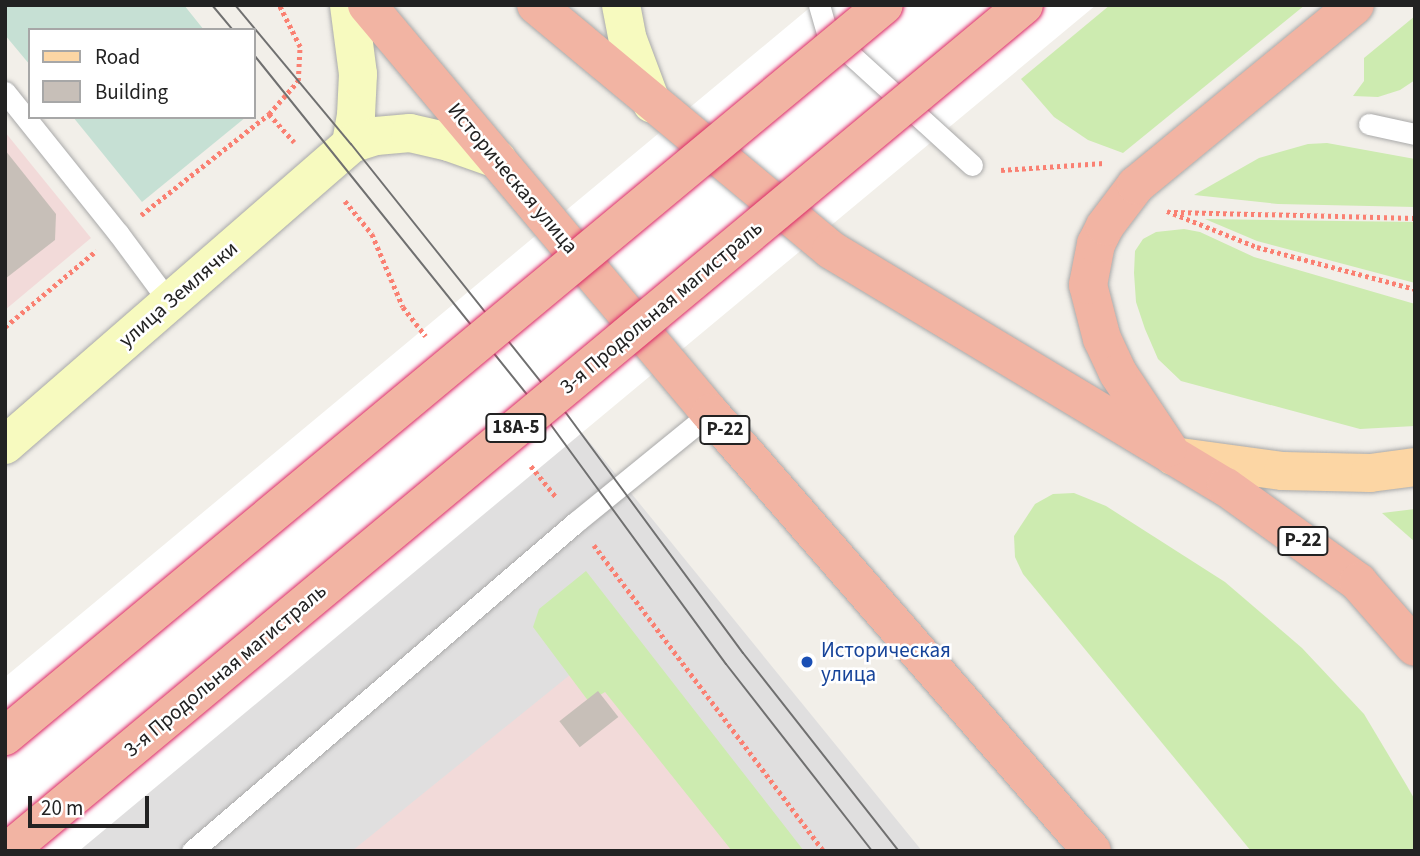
<!DOCTYPE html>
<html>
<head>
<meta charset="utf-8">
<style>
	body { margin:0 }
	#map { position:relative; width:1420px; height:856px; overflow:hidden; background:#f2efe9; font-family:"Source Sans 3",sans-serif }
	div>[style] { position:absolute }
	.residential>* { inset:0; background:#e0dfdf }
	.commercial>* { inset:0; background:#f2dad9 }
	.grass>* { inset:0; background:#cdebb0 }
	.wetland>* { inset:0; background:#c6e0d4 }
	.pier>* { inset:0; background:#fff }
	.building>* { inset:0; background:#c7bfb8; transform-origin:0 0 }
	.path>* { height:4.5px; margin-top:-2.25px; transform-origin:0; background:repeating-linear-gradient(90deg,#fa8072 0 3.5px,transparent 0 7px) }
	.roads { filter:drop-shadow(0 0 2px #a9a9a9) drop-shadow(0 0 2px #a9a9a9) }
	.service>* { height:21px; margin:-10.5px; padding:0 10.5px; transform-origin:10.5px; border-radius:10.5px; background:#fff }
	.secondary>* { height:38px; margin:-19px; padding:0 19px; transform-origin:19px; border-radius:19px; background:#f7fabf }
	.primary>* { height:38px; margin:-19px; padding:0 19px; transform-origin:19px; border-radius:19px; background:#fcd6a4 }
	.trunk>* { height:38px; margin:-19px; padding:0 19px; transform-origin:19px; border-radius:19px; background:#f2b4a3 }
	.tram>* { height:2px; margin:-1px; padding:0 1px; transform-origin:1px; border-radius:1px; background:#707070 }
	.bridges { filter:drop-shadow(0 0 2px #dc2a67) drop-shadow(0 0 2px #dc2a67) }
	.trunk-bridge>* { height:38px; margin:-19px; padding:0 19px; transform-origin:19px; border-radius:19px; background:#f2b4a3 }
	.dots>* { width:19px; height:19px; translate:-50% -50%; box-sizing:border-box; border:4px solid #fff; border-radius:50% }
	span { translate:-50% -50%; white-space:nowrap; text-align:center; line-height:1.15; -webkit-text-stroke:5px #fff; paint-order:stroke }
	.shield-label span { padding:2px 5px; background:#fff; border:2px solid; border-radius:5px; -webkit-text-stroke-width:0 }
	.shield-label { font-size:19px; color:#222; font-weight:700 }
	.street-label { font-size:21px; color:#222 }
	.transit-label { font-size:21px; color:#164399 }
	.left { translate:0 -50%; text-align:left }
	.frame { position:absolute; inset:0; border:7px solid #222; pointer-events:none }
	.legend { position:absolute; left:28px; top:28px; width:228px; height:91px; box-sizing:border-box; background:#fff; border:2px solid #a7a7a7; margin:0; padding:9px 12px; list-style:none; font-size:21px; color:#222 }
	.legend li { display:flex; align-items:center; gap:14px; height:35px }
	.legend b { width:35px; border:2px solid #a7a7a7 }
	.scale { position:absolute; left:28px; top:796px; width:121px; height:32px; box-sizing:border-box; border:4px solid #222; border-top:0; padding-left:9px; font-size:21px; line-height:24px; white-space:nowrap; color:#222; -webkit-text-stroke:5px #fff; paint-order:stroke }
</style>
</head>
<body>
<div id="map">
	<div class="residential">
		<i style="clip-path:polygon(566px 413px,922px 851px,34px 851px)"></i>
	</div>
	<div class="commercial">
		<i style="clip-path:polygon(5px 132px,91px 238px,5px 310px)"></i>
		<i style="clip-path:polygon(597px 653px,754px 851px,352px 851px)"></i>
	</div>
	<div class="grass">
		<i style="clip-path:polygon(1110px 5px,1305px 5px,1123px 153px,1088px 140px,1054px 117px,1021px 79px)"></i>
		<i style="clip-path:polygon(1415px 16px,1415px 80px,1400px 90px,1378px 97px,1353px 96px,1364px 81px,1364px 58px)"></i>
		<i style="clip-path:polygon(1327px 143px,1415px 159px,1415px 207px,1278px 204px,1194px 195px,1259px 158px,1308px 144px)"></i>
		<i style="clip-path:polygon(1205px 219px,1415px 222px,1415px 283px,1257px 241px)"></i>
		<i style="clip-path:polygon(1184px 229px,1200px 232px,1254px 257px,1415px 304px,1415px 426px,1360px 429px,1181px 381px,1158px 359px,1145px 329px,1136px 302px,1134px 273px,1135px 251px,1143px 239px,1156px 232px)"></i>
		<i style="clip-path:polygon(1074px 493px,1106px 506px,1225px 582px,1302px 648px,1364px 714px,1407px 786px,1415px 800px,1415px 851px,1251px 851px,1023px 574px,1015px 557px,1014px 536px,1035px 504px,1053px 494px)"></i>
		<i style="clip-path:polygon(1415px 509px,1415px 542px,1382px 513px)"></i>
		<i style="clip-path:polygon(586px 571px,804px 851px,732px 851px,605px 692px,589px 702px,533px 627px,539px 609px)"></i>
	</div>
	<div class="wetland">
		<i style="clip-path:polygon(5px 5px,184px 5px,204px 30px,30px 30px,30px 65px,5px 35px)"></i>
		<i style="clip-path:polygon(73px 117px,246px 117px,142px 202px)"></i>
	</div>
	<div class="pier">
		<i style="clip-path:polygon(813px 5px,1096px 5px,79px 851px,5px 851px,5px 677px)"></i>
	</div>
	<div class="building">
		<i style="clip-path:polygon(5px 150px,56px 214px,55px 240px,5px 279px)"></i>
		<i style="left:598px;top:691px;width:33px;height:49px;rotate:52deg"></i>
	</div>
	<div class="path">
		<i style="left:269px;top:114px;width:38px;rotate:48deg"></i>
		<i style="left:1001px;top:170px;width:103px;rotate:-3.9deg"></i>
		<i style="left:345px;top:201px;width:43px;rotate:50.7deg"></i>
		<i style="left:372px;top:234px;width:79px;rotate:67deg"></i>
		<i style="left:403px;top:307px;width:37px;rotate:52deg"></i>
		<i style="left:1167px;top:211px;width:97px;rotate:21.8deg"></i>
		<i style="left:1257px;top:247px;width:163px;rotate:14.9deg"></i>
		<i style="left:1174px;top:212px;width:241px;rotate:1.4deg"></i>
		<i style="left:141px;top:215px;width:163px;rotate:-38.3deg"></i>
		<i style="left:269px;top:114px;width:44px;rotate:-48.7deg"></i>
		<i style="left:298px;top:81px;width:34px;rotate:-87deg"></i>
		<i style="left:300px;top:47px;width:47px;rotate:-116.6deg"></i>
		<i style="left:5px;top:327px;width:119px;rotate:-39.9deg"></i>
		<i style="left:531px;top:466px;width:40px;rotate:51deg"></i>
		<i style="left:594px;top:545px;width:383px;rotate:53.1deg"></i>
	</div>
	<div class="roads">
		<div class="service">
			<i style="left:819px;top:5px;width:29px;rotate:74deg"></i>
			<i style="left:827px;top:33px;width:196px;rotate:42.3deg"></i>
			<i style="left:5px;top:92px;width:181px;rotate:51.3deg"></i>
			<i style="left:118px;top:233px;width:86px;rotate:53.5deg"></i>
			<i style="left:1369px;top:124px;width:47px;rotate:12.3deg"></i>
			<i style="left:192px;top:851px;width:506px;rotate:-40.59deg"></i>
			<i style="left:576px;top:522px;width:173px;rotate:-39.1deg"></i>
		</div>
		<div class="secondary">
			<i style="left:349px;top:5px;width:70px;rotate:82.6deg"></i>
			<i style="left:358px;top:74px;width:41px;rotate:92.8deg"></i>
			<i style="left:356px;top:115px;width:29px;rotate:100deg"></i>
			<i style="left:621px;top:5px;width:36px;rotate:79deg"></i>
			<i style="left:628px;top:40px;width:68px;rotate:69.4deg"></i>
			<i style="left:5px;top:445px;width:459px;rotate:-41deg"></i>
			<i style="left:351px;top:144px;width:26px;rotate:-18deg"></i>
			<i style="left:376px;top:136px;width:34px;rotate:-5deg"></i>
			<i style="left:410px;top:133px;width:40px;rotate:13deg"></i>
			<i style="left:449px;top:142px;width:51px;rotate:19.5deg"></i>
		</div>
		<div class="primary">
			<i style="left:1173px;top:456px;width:111px;rotate:7.8deg"></i>
			<i style="left:1283px;top:471px;width:87px;rotate:1.3deg"></i>
			<i style="left:1370px;top:473px;width:45px;rotate:-7.6deg"></i>
		</div>
		<div class="trunk">
			<i style="left:367px;top:5px;width:533px;rotate:49.95deg"></i>
			<i style="left:710px;top:413px;width:581px;rotate:48.91deg"></i>
			<i style="left:536px;top:5px;width:383px;rotate:39.7deg"></i>
			<i style="left:831px;top:250px;width:461px;rotate:31deg"></i>
			<i style="left:1226px;top:487px;width:163px;rotate:35.7deg"></i>
			<i style="left:1358px;top:582px;width:86px;rotate:48.8deg"></i>
			<i style="left:1168px;top:448px;width:90px;rotate:-123.7deg"></i>
			<i style="left:1118px;top:373px;width:38px;rotate:-115deg"></i>
			<i style="left:1102px;top:339px;width:56px;rotate:-104.5deg"></i>
			<i style="left:1088px;top:285px;width:42px;rotate:-79deg"></i>
			<i style="left:1096px;top:244px;width:20px;rotate:-63deg"></i>
			<i style="left:1105px;top:226px;width:51px;rotate:-52.9deg"></i>
			<i style="left:1136px;top:185px;width:283px;rotate:-39.4deg"></i>
		</div>
	</div>
	<div class="tram">
		<i style="left:212px;top:5px;width:33px;rotate:50deg"></i>
		<i style="left:235px;top:5px;width:181px;rotate:50.2deg"></i>
		<i style="left:351px;top:144px;width:344px;rotate:51.4deg"></i>
		<i style="left:566px;top:413px;width:298px;rotate:53.6deg"></i>
		<i style="left:743px;top:653px;width:252px;rotate:51.8deg"></i>
		<i style="left:254px;top:55px;width:474px;rotate:51.2deg"></i>
		<i style="left:551px;top:425px;width:296px;rotate:53.8deg"></i>
		<i style="left:726px;top:664px;width:237px;rotate:52deg"></i>
	</div>
	<div class="bridges">
		<div class="trunk-bridge">
			<i style="left:5px;top:736px;width:1143px;rotate:-39.75deg"></i>
			<i style="left:8px;top:851px;width:1322px;rotate:-39.78deg"></i>
		</div>
	</div>
	<div class="dots">
		<i style="left:807px;top:662px;background:#1a4fb4"></i>
	</div>
	<div class="shield-label">
		<span style="left:516px;top:428px">18А-5</span>
		<span style="left:725px;top:430px">Р-22</span>
		<span style="left:1303px;top:541px">Р-22</span>
	</div>
	<div class="street-label">
		<span style="left:513px;top:178px;rotate:50deg">Историческая улица</span>
		<span style="left:178px;top:294px;rotate:-41deg">улица Землячки</span>
		<span style="left:661px;top:307px;rotate:-40deg">3-я Продольная магистраль</span>
		<span style="left:225px;top:670px;rotate:-40deg">3-я Продольная магистраль</span>
	</div>
	<div class="transit-label">
		<span class="left" style="left:821px;top:662px">Историческая<br>улица</span>
	</div>
	<div class="frame"></div>
	<ul class="legend">
	<li><b style="height:9px;background:#fcd6a4"></b>Road</li>
	<li><b style="height:19px;background:#c7bfb8"></b>Building</li>
	</ul>
	<div class="scale">20 m</div>
</div>
</body>
</html>
